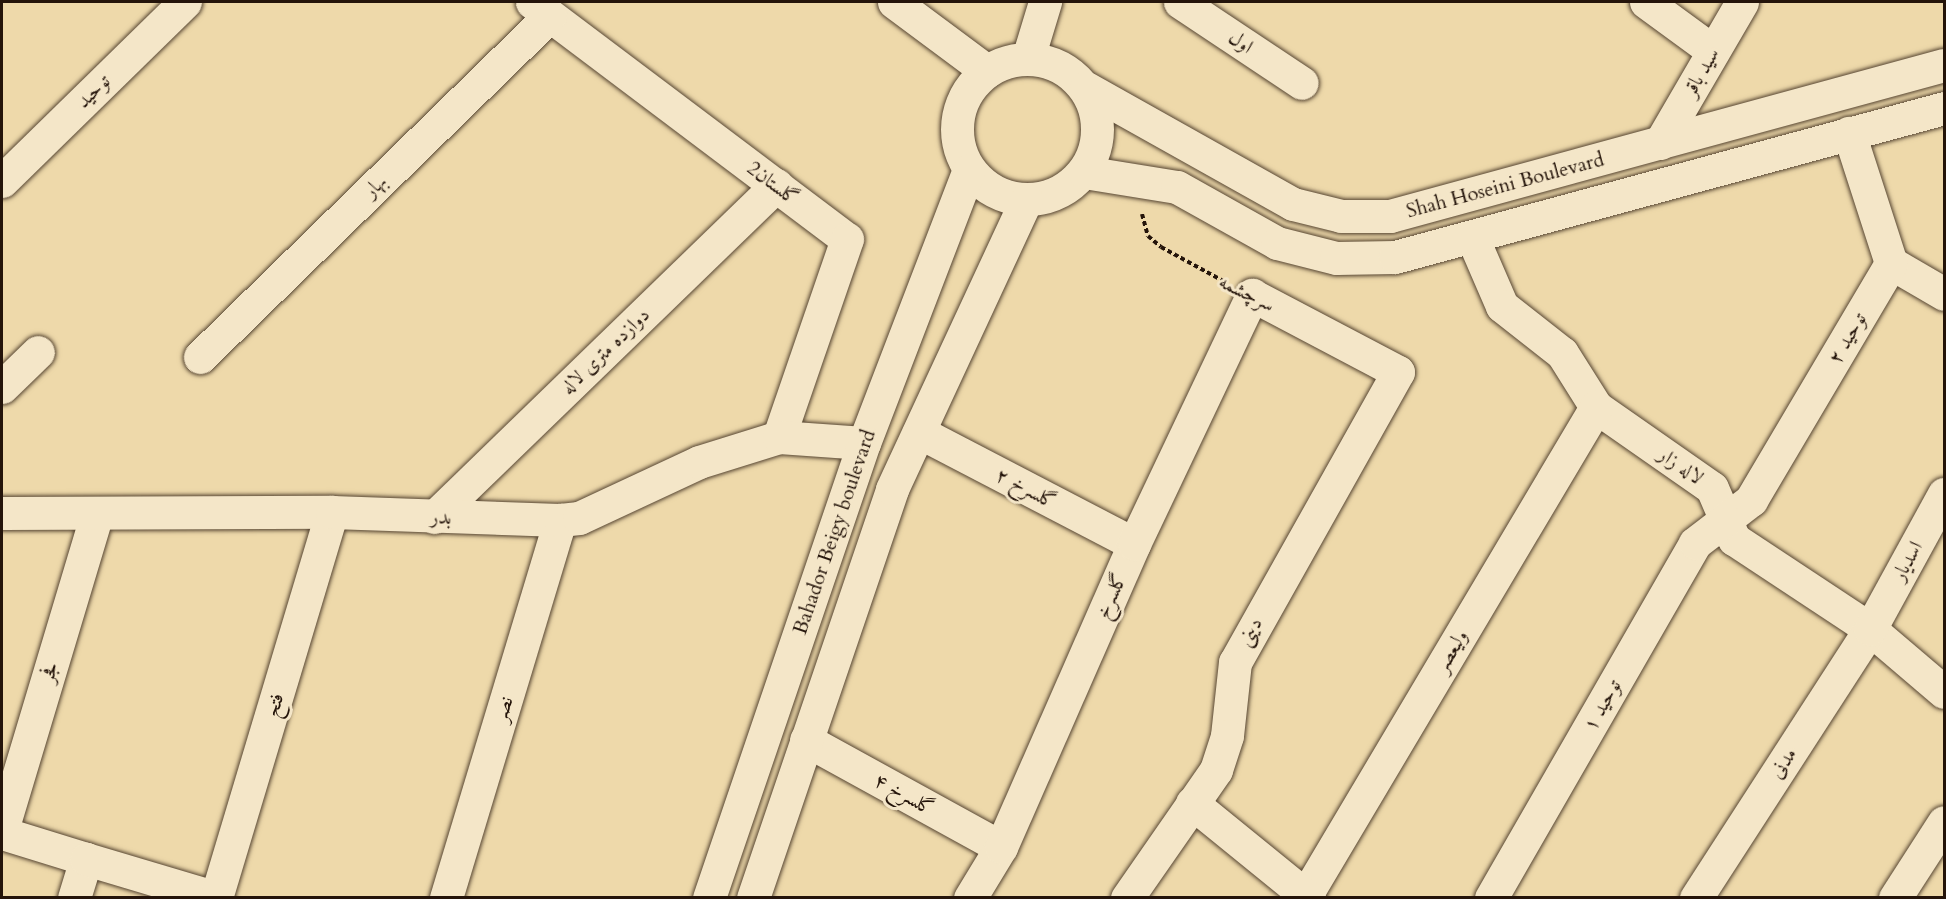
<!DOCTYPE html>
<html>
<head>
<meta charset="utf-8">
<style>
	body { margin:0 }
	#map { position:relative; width:1946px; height:899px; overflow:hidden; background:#eed9aa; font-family:Cardo,Amiri,serif }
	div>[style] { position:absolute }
	.path>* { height:4px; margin-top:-2px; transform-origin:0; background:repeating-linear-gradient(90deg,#24140a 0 4.5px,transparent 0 7.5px) }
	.roads { filter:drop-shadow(0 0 2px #564532) drop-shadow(0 0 2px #564532) }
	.minor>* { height:33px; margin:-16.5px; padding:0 16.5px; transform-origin:16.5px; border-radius:16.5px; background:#f4e6c8 }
	.tertiary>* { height:33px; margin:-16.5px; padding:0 16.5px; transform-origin:16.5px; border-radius:16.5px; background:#f4e6c8 }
	.secondary>* { height:33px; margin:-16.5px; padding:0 16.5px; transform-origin:16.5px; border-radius:16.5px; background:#f4e6c8 }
	.secondary>.ring { margin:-16.5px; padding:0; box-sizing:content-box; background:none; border:33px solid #f4e6c8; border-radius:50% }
	span { translate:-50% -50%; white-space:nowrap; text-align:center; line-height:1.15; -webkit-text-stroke:6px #f4e6c8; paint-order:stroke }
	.street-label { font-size:20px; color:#24140a }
	.frame { position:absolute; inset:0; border:3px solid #24140a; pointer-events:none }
</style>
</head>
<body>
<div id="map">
	<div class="path">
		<i style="left:1142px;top:214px;width:23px;rotate:75deg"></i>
		<i style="left:1148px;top:236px;width:17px;rotate:40deg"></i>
		<i style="left:1161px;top:247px;width:73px;rotate:28.7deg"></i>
	</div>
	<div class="roads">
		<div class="minor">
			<i style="left:532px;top:2px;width:394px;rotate:37deg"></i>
			<i style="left:847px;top:239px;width:209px;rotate:109deg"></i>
			<i style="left:1180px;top:2px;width:146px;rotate:33.6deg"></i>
			<i style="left:1646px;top:2px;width:83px;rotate:36.2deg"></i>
			<i style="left:1028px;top:58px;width:59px;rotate:-73.1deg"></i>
			<i style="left:1660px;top:143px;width:163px;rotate:-59.8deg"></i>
			<i style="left:2px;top:181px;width:256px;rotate:-44.4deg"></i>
			<i style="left:1473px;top:239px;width:73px;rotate:66.6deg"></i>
			<i style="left:1502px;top:306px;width:76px;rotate:38.1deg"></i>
			<i style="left:1562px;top:353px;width:64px;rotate:57.8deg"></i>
			<i style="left:1596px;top:407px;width:141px;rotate:34.9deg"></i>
			<i style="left:1712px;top:488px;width:56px;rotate:66.7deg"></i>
			<i style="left:1734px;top:539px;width:163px;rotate:33.5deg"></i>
			<i style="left:1870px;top:629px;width:97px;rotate:40.4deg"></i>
			<i style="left:1891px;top:263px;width:61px;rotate:30.3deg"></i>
			<i style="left:200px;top:357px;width:489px;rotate:-44.3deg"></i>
			<i style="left:2px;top:387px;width:50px;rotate:-44.2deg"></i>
			<i style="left:919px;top:432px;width:242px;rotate:27.5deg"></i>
			<i style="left:434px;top:517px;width:477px;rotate:-44.1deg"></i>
			<i style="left:806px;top:740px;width:222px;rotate:28.8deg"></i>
			<i style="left:2px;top:830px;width:331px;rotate:-73.3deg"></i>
			<i style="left:2px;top:833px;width:88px;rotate:17.2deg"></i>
			<i style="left:1306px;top:895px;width:568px;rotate:-59.28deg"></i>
			<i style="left:74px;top:898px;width:41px;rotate:-72.9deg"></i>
			<i style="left:86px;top:859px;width:137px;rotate:16.6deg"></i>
			<i style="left:216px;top:898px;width:403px;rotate:-73.3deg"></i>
			<i style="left:446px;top:898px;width:395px;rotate:-73.2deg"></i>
			<i style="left:970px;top:898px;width:60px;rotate:-58.7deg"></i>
			<i style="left:1001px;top:847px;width:331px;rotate:-66.3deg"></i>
			<i style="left:1134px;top:544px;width:276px;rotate:-64.6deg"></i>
			<i style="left:1252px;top:295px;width:165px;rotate:27.8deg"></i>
			<i style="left:1398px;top:372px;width:333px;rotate:119.3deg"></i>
			<i style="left:1235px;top:662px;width:74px;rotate:96.2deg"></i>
			<i style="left:1227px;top:736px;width:36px;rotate:108deg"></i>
			<i style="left:1216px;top:770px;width:156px;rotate:124.8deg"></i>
			<i style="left:1491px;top:898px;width:409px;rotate:-60.1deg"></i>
			<i style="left:1695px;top:543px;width:71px;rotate:-37.5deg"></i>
			<i style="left:1751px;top:500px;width:275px;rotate:-59.4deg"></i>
			<i style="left:1891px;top:263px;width:137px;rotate:-107.9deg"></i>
			<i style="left:1696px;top:898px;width:320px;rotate:-57.1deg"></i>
			<i style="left:1870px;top:629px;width:154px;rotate:-61.3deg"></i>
			<i style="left:1895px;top:898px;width:90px;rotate:-57.2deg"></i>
		</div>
		<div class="tertiary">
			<i style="left:2px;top:513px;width:330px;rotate:-0.2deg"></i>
			<i style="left:332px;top:512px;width:228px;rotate:2deg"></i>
			<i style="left:560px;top:520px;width:19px;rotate:-6deg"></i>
			<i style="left:579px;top:518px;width:132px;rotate:-25deg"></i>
			<i style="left:699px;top:462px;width:84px;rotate:-17.4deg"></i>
			<i style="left:779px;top:437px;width:85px;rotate:4deg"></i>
			<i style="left:1192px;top:803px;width:151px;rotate:39.1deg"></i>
		</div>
		<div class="secondary">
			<i style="left:894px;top:2px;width:116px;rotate:36.6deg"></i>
			<i class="ring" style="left:957px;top:59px;width:107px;height:107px"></i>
			<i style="left:1086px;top:88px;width:237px;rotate:29.3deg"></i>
			<i style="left:1293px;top:204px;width:49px;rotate:14deg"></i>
			<i style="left:1341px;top:216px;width:49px"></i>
			<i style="left:1390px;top:216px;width:574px;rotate:-15.25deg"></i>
			<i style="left:1084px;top:172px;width:94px;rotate:9.2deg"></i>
			<i style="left:1177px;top:187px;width:115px;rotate:29.2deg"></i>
			<i style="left:1277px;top:243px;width:61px;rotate:14.3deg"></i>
			<i style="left:1336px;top:258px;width:59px;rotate:-1deg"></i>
			<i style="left:1395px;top:257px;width:569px;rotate:-15.18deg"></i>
			<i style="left:709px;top:898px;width:481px;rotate:-71.2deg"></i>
			<i style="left:864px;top:443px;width:292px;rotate:-69deg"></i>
			<i style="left:753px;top:898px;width:432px;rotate:-71.2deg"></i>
			<i style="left:892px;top:489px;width:319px;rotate:-65.1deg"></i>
		</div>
	</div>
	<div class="street-label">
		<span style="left:1241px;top:42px;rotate:34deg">اول</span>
		<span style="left:1701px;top:72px;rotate:-60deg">سید باقر</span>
		<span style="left:93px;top:91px;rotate:-44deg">توحید</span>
		<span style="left:773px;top:183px;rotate:37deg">گلستان2</span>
		<span style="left:1505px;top:185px;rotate:-15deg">Shah Hoseini Boulevard</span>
		<span style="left:375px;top:186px;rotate:-44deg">بهار</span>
		<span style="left:1247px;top:293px;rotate:26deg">سرچشمه</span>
		<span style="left:1847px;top:338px;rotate:-59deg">توحید ۲</span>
		<span style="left:605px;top:351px;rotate:-44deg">دوازده متری لاله</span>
		<span style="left:1681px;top:466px;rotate:35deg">لاله زار</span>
		<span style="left:1026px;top:488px;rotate:28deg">گلسرخ ۲</span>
		<span style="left:441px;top:517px;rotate:2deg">بدر</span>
		<span style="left:834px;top:532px;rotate:-71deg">Bahador Beigy boulevard</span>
		<span style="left:1907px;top:561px;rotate:-61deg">اسدیار</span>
		<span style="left:1111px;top:596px;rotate:-66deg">گلسرخ</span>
		<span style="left:1250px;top:632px;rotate:-63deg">دینی</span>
		<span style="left:1451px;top:651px;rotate:-59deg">ولیعصر</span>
		<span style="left:49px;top:672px;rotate:-73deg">فجر</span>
		<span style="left:274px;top:705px;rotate:-73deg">فتح</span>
		<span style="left:1602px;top:705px;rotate:-60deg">توحید ۱</span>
		<span style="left:503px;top:709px;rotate:-73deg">نصر</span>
		<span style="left:1783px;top:763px;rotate:-57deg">مدنی</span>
		<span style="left:904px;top:794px;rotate:29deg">گلسرخ ۴</span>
	</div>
	<div class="frame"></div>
</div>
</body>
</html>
